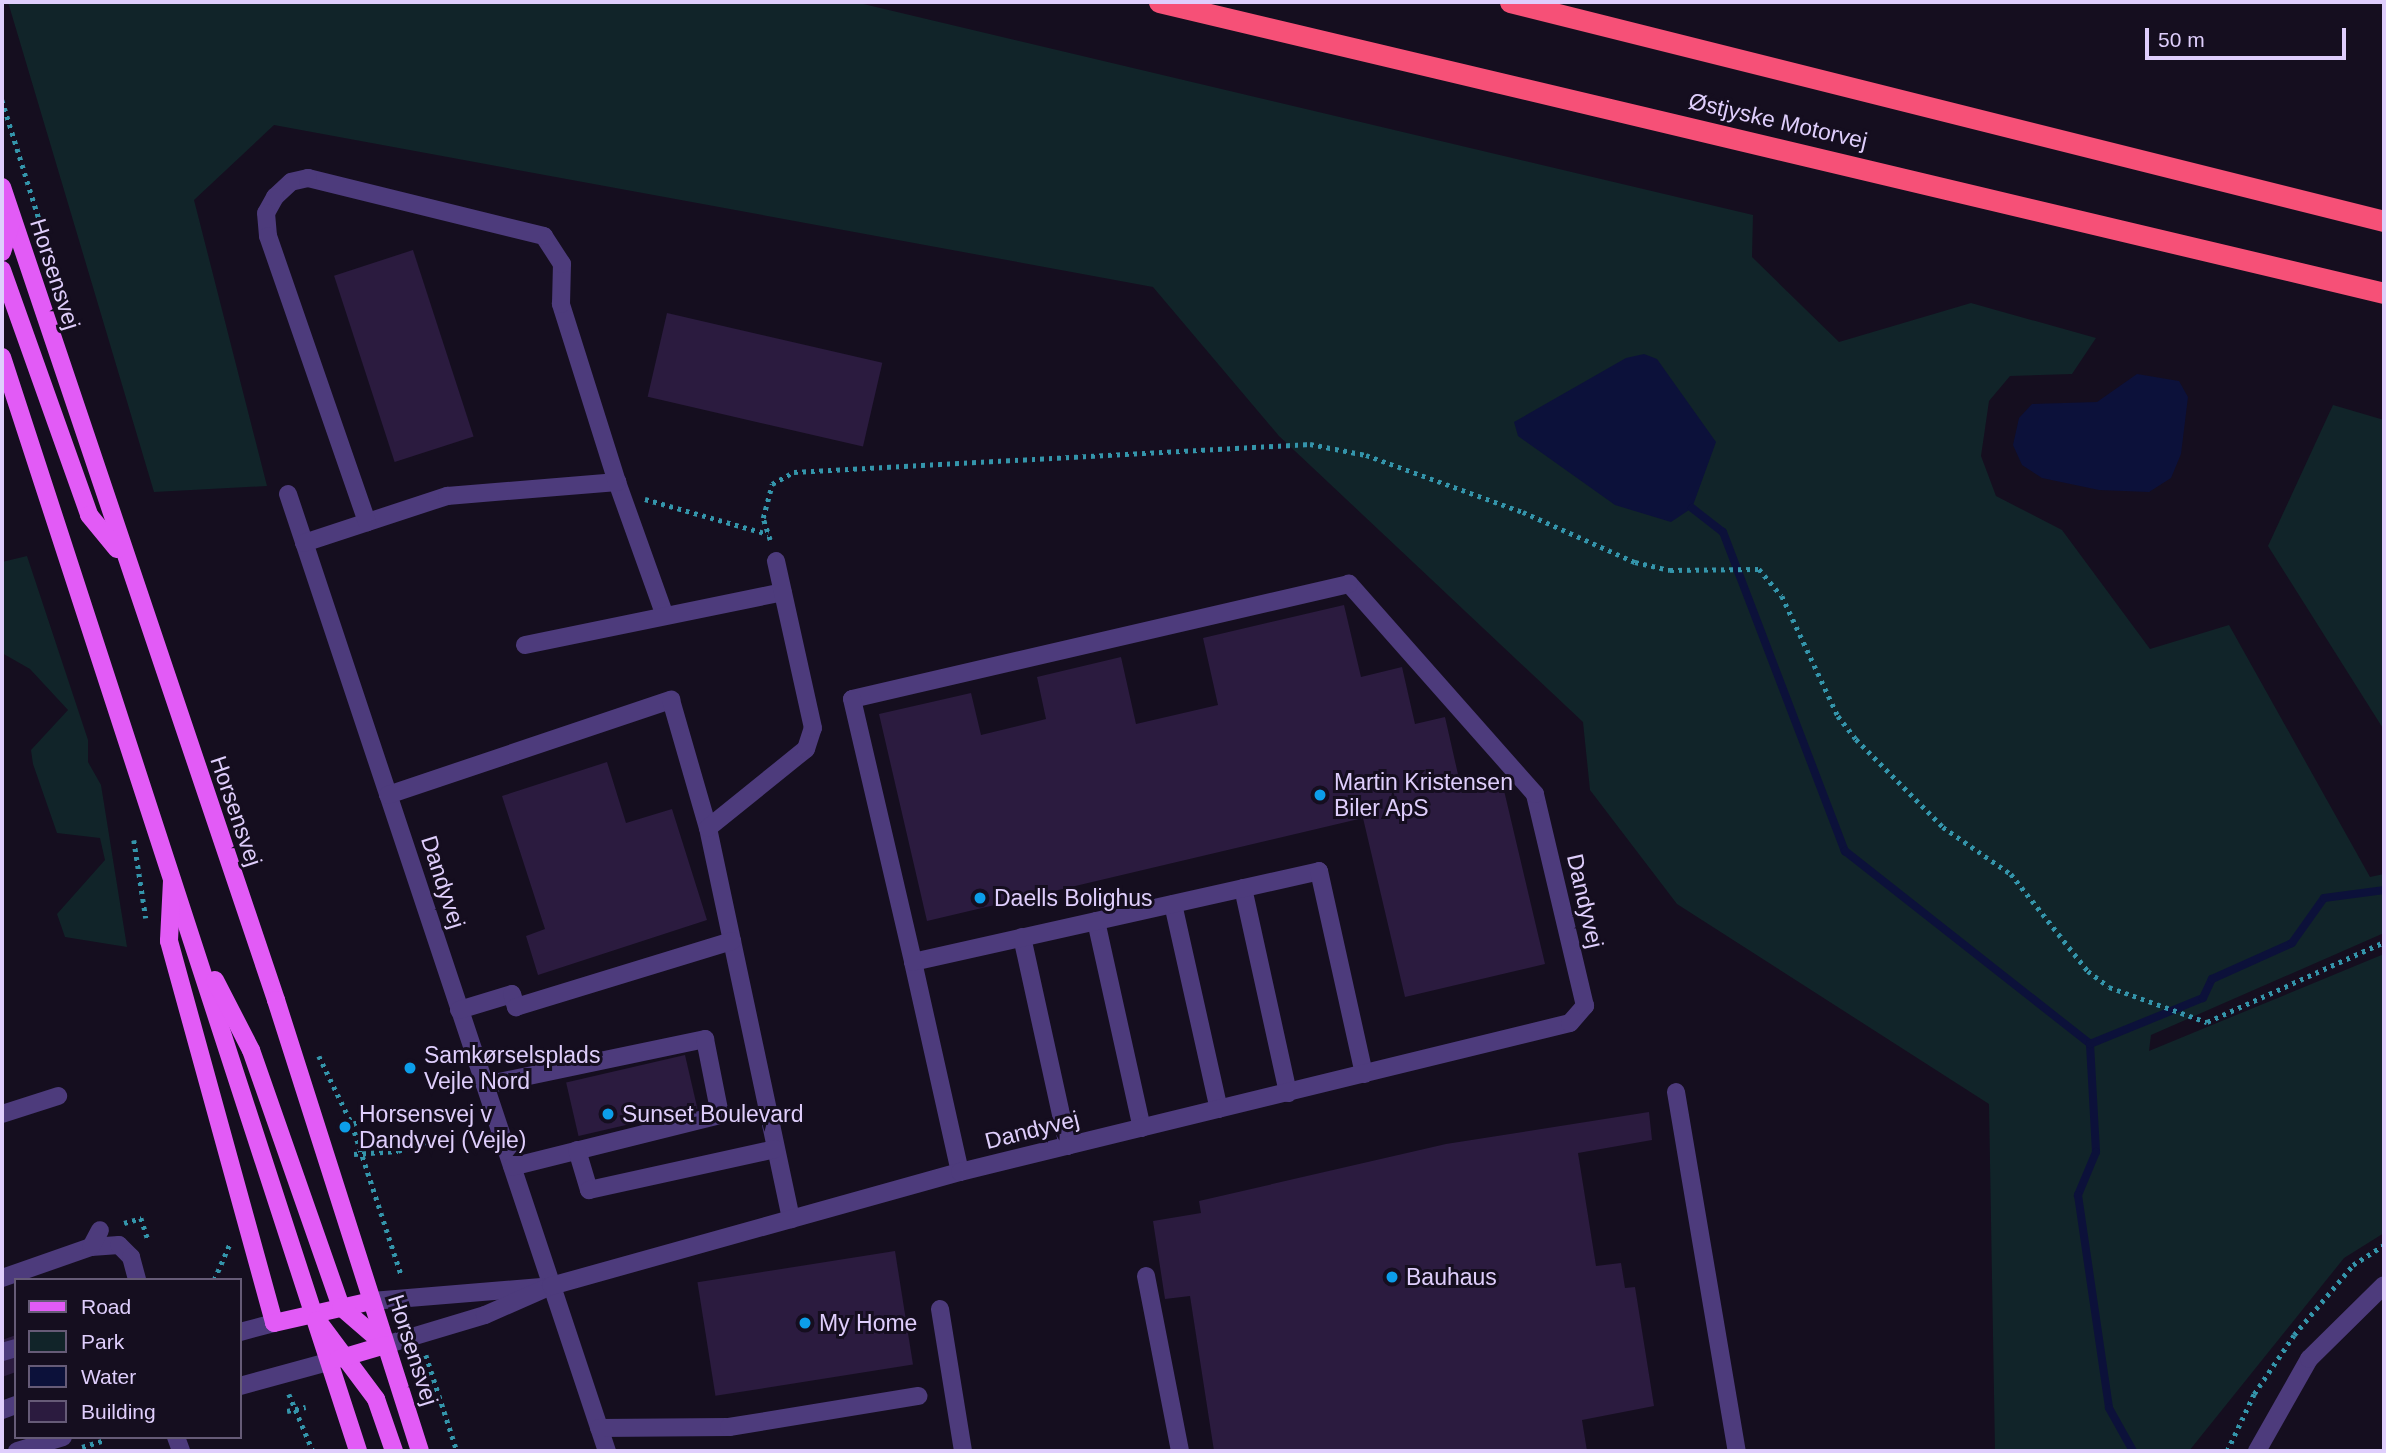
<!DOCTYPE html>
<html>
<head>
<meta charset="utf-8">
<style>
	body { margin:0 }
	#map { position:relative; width:2386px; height:1453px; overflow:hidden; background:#150e1f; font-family:Helvetica,sans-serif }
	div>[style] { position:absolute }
	.green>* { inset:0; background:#112429 }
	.water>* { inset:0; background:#0c113a }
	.stream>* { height:8px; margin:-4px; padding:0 4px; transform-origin:4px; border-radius:4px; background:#0c113a }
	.building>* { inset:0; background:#2b1b3f; transform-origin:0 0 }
	.path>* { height:4.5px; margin-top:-2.25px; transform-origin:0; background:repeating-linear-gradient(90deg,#3495ab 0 3.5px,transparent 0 8.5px) }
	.minor>* { height:18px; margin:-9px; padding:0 9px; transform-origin:9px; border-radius:9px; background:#4d3b7c }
	.major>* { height:18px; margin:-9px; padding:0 9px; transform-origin:9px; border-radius:9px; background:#e25bf6 }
	.highway>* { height:21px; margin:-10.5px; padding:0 10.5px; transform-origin:10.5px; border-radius:10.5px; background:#f65077 }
	.dots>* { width:19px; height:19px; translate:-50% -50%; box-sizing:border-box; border:4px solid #150e1f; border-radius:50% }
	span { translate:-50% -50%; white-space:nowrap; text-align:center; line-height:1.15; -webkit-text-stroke:6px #150e1f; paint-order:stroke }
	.street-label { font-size:23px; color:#dfcefc }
	.poi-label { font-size:23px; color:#dfcefc }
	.left { translate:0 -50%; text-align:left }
	.frame { position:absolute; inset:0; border:4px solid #dfcefc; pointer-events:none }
	.legend { position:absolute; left:14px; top:1278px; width:228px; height:161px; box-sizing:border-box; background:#150e1f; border:2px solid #665b77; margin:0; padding:9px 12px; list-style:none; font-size:21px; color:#dfcefc }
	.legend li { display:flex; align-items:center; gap:14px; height:35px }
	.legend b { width:35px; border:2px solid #665b77 }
	.scale { position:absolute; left:2145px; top:28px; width:201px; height:32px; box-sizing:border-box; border:4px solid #dfcefc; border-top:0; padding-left:9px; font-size:21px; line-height:24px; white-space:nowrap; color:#dfcefc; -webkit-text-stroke:5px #150e1f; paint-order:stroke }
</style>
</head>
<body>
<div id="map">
	<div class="green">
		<i style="clip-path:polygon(8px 2px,855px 2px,1753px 215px,1752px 257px,1839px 342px,1971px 303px,2096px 338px,2072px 374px,2010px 376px,1989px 401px,1981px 456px,1996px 496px,2062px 530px,2150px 649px,2229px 625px,2370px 877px,2384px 874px,2384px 933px,2151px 1035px,2149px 1051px,2384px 954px,2384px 1233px,2344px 1258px,2189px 1451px,1995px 1451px,1989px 1104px,1677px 904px,1590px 790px,1583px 722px,1279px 436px,1153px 287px,274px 125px,194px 200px,267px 486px,154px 492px)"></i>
		<i style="clip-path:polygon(2333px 405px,2384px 420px,2384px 730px,2268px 546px)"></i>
		<i style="clip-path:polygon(27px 556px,88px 740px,88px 762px,101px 785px,127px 947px,65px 937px,57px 914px,105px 860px,100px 838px,57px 833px,33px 764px,31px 750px,68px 710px,30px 669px,2px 653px,2px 562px)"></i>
	</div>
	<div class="water">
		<i style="clip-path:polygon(1644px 354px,1657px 359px,1716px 442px,1692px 508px,1671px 522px,1615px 505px,1518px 436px,1514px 422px,1626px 358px)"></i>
		<i style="clip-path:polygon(2137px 374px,2179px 381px,2188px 397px,2181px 454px,2171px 478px,2149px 492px,2099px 490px,2042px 478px,2022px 465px,2013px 445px,2019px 418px,2032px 404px,2097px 402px)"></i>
	</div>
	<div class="stream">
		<i style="left:1692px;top:508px;width:39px;rotate:38deg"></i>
		<i style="left:1723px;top:532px;width:342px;rotate:69.1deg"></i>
		<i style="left:1845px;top:851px;width:312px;rotate:38.2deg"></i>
		<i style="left:2090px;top:1044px;width:108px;rotate:86.8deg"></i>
		<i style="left:2096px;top:1152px;width:47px;rotate:112.7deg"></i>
		<i style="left:2078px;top:1195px;width:215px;rotate:81.7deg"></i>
		<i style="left:2109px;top:1408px;width:49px;rotate:60.8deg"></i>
		<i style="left:2090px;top:1044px;width:122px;rotate:-22.2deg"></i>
		<i style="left:2203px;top:998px;width:21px;rotate:-65deg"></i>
		<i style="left:2212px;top:979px;width:88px;rotate:-24.2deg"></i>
		<i style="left:2292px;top:943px;width:55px;rotate:-54.6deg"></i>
		<i style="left:2324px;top:898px;width:61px;rotate:-7.6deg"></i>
	</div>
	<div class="building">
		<i style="left:413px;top:250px;width:196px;height:83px;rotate:72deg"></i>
		<i style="left:667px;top:313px;width:221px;height:86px;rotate:13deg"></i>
		<i style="clip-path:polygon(1344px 605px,1361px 677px,1402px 667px,1415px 724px,1445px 717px,1462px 792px,1502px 782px,1545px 964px,1405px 997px,1363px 818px,927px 921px,879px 714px,971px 693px,981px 735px,1046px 719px,1037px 677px,1121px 657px,1136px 724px,1218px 705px,1203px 638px)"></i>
		<i style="clip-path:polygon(607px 762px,626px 823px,672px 809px,707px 920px,538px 975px,526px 936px,545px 929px,502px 796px)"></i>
		<i style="left:685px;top:1055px;width:55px;height:122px;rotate:77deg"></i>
		<i style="clip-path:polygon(1649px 1112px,1652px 1140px,1578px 1153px,1596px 1266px,1621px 1263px,1625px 1288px,1635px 1287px,1654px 1406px,1582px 1420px,1587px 1451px,1214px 1451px,1190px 1296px,1165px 1299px,1153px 1221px,1201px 1213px,1199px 1201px,1446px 1144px)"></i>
		<i style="left:895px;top:1251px;width:115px;height:200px;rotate:81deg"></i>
		<i style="clip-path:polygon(16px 1335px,16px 1372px,2px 1377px,2px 1340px)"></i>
	</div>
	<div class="path">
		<i style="left:2px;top:100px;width:128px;rotate:72.7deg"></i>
		<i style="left:645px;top:499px;width:128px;rotate:15.9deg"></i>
		<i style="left:770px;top:540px;width:23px;rotate:-108deg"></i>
		<i style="left:763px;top:518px;width:35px;rotate:-75deg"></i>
		<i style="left:772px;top:484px;width:25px;rotate:-29deg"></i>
		<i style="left:794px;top:472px;width:517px;rotate:-3.11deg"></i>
		<i style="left:1310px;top:444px;width:57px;rotate:11.1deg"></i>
		<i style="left:1366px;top:455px;width:167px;rotate:20deg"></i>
		<i style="left:1523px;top:512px;width:123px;rotate:24.1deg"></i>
		<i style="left:1635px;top:562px;width:36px;rotate:13deg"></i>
		<i style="left:1670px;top:570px;width:89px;rotate:-0.6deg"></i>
		<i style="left:1759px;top:569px;width:35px;rotate:50deg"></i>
		<i style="left:1782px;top:596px;width:132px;rotate:65deg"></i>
		<i style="left:1838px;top:716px;width:29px;rotate:52deg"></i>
		<i style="left:1856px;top:739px;width:124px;rotate:45.3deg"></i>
		<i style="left:1943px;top:827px;width:83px;rotate:34.7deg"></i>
		<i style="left:2011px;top:874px;width:124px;rotate:51.6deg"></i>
		<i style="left:2088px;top:971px;width:26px;rotate:37deg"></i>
		<i style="left:2109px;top:987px;width:104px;rotate:19.7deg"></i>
		<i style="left:2207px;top:1022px;width:194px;rotate:-24.3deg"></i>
		<i style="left:134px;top:840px;width:79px;rotate:81.3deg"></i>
		<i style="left:319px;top:1056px;width:76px;rotate:64.1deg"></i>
		<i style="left:352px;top:1124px;width:161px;rotate:71.9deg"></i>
		<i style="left:345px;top:1127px;width:16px;rotate:-22deg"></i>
		<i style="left:354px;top:1154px;width:44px;rotate:-3.9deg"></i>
		<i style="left:398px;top:1151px;width:36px;rotate:-18deg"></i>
		<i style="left:124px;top:1223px;width:18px;rotate:-16deg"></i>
		<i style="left:141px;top:1218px;width:25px;rotate:72deg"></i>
		<i style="left:214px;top:1280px;width:40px;rotate:-66.6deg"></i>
		<i style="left:426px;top:1355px;width:101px;rotate:72.1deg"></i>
		<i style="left:289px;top:1394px;width:62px;rotate:67.2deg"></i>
		<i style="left:287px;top:1411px;width:19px;rotate:-12deg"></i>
		<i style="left:82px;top:1447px;width:21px;rotate:-17deg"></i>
		<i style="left:2227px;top:1451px;width:63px;rotate:-64.7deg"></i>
		<i style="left:2254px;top:1394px;width:71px;rotate:-55.9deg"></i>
		<i style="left:2294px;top:1335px;width:92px;rotate:-49.9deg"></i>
		<i style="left:2353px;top:1265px;width:37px;rotate:-33deg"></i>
	</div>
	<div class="minor">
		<i style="left:617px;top:482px;width:142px;rotate:70.3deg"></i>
		<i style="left:288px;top:494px;width:1009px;rotate:71.57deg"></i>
		<i style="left:304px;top:543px;width:151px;rotate:-18.2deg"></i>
		<i style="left:447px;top:496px;width:171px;rotate:-4.7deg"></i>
		<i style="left:617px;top:482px;width:187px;rotate:-107.5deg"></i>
		<i style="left:561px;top:304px;width:40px;rotate:-88.6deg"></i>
		<i style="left:562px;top:264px;width:33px;rotate:-123deg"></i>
		<i style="left:544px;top:236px;width:243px;rotate:-166.2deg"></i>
		<i style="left:308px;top:178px;width:17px;rotate:167deg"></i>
		<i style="left:291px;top:182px;width:22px;rotate:137deg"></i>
		<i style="left:275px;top:197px;width:18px;rotate:119deg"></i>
		<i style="left:266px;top:213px;width:23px;rotate:85deg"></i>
		<i style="left:268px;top:236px;width:303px;rotate:70.9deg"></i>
		<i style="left:525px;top:645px;width:263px;rotate:-11.6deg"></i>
		<i style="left:388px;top:795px;width:299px;rotate:-18.6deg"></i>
		<i style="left:671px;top:700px;width:133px;rotate:73.9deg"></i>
		<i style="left:708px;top:828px;width:400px;rotate:78deg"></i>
		<i style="left:708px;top:828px;width:126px;rotate:-38.9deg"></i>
		<i style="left:806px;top:749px;width:22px;rotate:-72deg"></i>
		<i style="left:813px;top:728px;width:171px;rotate:-102.5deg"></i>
		<i style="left:1243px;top:888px;width:210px;rotate:77.6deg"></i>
		<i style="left:1173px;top:904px;width:210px;rotate:77.4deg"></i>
		<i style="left:1096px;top:921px;width:212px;rotate:77.5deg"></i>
		<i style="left:1022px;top:937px;width:214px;rotate:77.6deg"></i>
		<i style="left:459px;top:1010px;width:55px;rotate:-16.8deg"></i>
		<i style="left:512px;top:994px;width:14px;rotate:73deg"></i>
		<i style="left:516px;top:1007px;width:226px;rotate:-17deg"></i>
		<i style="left:485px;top:1085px;width:225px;rotate:-11.8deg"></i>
		<i style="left:705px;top:1039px;width:77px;rotate:78.8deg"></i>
		<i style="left:720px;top:1115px;width:214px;rotate:166deg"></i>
		<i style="left:1676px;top:1092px;width:364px;rotate:80.4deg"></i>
		<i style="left:2px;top:1114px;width:59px;rotate:-17.8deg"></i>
		<i style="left:577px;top:1150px;width:42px;rotate:73.3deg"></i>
		<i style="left:589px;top:1190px;width:191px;rotate:-12.4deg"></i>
		<i style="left:960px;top:1172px;width:215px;rotate:-102.6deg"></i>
		<i style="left:913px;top:962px;width:416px;rotate:-12.6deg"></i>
		<i style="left:1319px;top:871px;width:208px;rotate:77.5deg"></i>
		<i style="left:91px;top:1247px;width:28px;rotate:-4deg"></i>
		<i style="left:119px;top:1245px;width:17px;rotate:45deg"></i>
		<i style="left:131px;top:1257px;width:24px;rotate:75deg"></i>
		<i style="left:1146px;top:1276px;width:178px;rotate:79deg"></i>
		<i style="left:2px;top:1278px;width:94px;rotate:-19.2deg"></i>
		<i style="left:91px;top:1247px;width:19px;rotate:-62deg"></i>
		<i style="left:372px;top:1301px;width:170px;rotate:-4.7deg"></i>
		<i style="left:940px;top:1309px;width:144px;rotate:80.8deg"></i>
		<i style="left:240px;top:1332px;width:35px;rotate:-15deg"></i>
		<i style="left:385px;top:1345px;width:104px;rotate:-16.7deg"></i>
		<i style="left:485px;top:1315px;width:72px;rotate:-23.7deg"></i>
		<i style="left:551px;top:1286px;width:425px;rotate:-15.6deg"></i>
		<i style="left:960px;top:1172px;width:628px;rotate:-13.73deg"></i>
		<i style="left:1570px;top:1023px;width:23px;rotate:-49deg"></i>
		<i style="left:1585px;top:1006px;width:218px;rotate:-103.3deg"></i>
		<i style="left:1535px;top:794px;width:281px;rotate:-131.5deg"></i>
		<i style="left:1349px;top:584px;width:510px;rotate:166.97deg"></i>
		<i style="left:852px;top:699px;width:270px;rotate:76.9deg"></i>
		<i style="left:2px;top:1352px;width:15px;rotate:-16deg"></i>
		<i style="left:240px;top:1386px;width:91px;rotate:-15.3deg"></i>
		<i style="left:2px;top:1410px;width:15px;rotate:-20deg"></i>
		<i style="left:599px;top:1428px;width:130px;rotate:-0.4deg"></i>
		<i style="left:729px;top:1427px;width:192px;rotate:-9.3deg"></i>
		<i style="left:176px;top:1437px;width:15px;rotate:70deg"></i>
		<i style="left:17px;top:1451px;width:48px;rotate:-16.9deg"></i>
		<i style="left:2257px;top:1451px;width:106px;rotate:-60.5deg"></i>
		<i style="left:2309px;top:1359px;width:105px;rotate:-44.6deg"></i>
	</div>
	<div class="major">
		<i style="left:2px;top:187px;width:858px;rotate:71.37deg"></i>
		<i style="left:276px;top:1000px;width:473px;rotate:72.3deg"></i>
		<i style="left:2px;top:252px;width:32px;rotate:-72deg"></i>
		<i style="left:2px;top:270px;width:260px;rotate:70.4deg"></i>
		<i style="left:89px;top:515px;width:44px;rotate:50.5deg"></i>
		<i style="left:2px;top:357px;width:1150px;rotate:71.97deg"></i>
		<i style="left:172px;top:881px;width:60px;rotate:92.9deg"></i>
		<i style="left:169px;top:941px;width:396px;rotate:74.6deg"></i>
		<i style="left:274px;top:1323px;width:100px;rotate:-12.7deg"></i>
		<i style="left:215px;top:980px;width:79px;rotate:62.8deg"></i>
		<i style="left:251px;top:1050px;width:272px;rotate:70.7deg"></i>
		<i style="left:341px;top:1307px;width:58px;rotate:40.8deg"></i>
		<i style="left:317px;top:1320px;width:99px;rotate:53.2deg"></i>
		<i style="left:376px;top:1399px;width:55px;rotate:70.9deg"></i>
		<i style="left:338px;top:1359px;width:49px;rotate:-16.6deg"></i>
	</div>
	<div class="highway">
		<i style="left:1159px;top:2px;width:1259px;rotate:13.36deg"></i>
		<i style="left:1510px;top:2px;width:901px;rotate:14.07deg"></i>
	</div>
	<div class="dots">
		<i style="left:1320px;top:795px;background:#0c9eea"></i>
		<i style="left:980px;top:898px;background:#0c9eea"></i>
		<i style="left:410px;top:1068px;background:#0c9eea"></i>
		<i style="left:608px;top:1114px;background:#0c9eea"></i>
		<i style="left:345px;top:1127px;background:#0c9eea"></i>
		<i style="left:1392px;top:1277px;background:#0c9eea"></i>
		<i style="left:805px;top:1323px;background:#0c9eea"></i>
	</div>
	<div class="street-label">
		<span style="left:1778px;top:121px;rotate:13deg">Østjyske Motorvej</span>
		<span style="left:55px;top:274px;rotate:72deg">Horsensvej</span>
		<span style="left:236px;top:811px;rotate:71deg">Horsensvej</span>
		<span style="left:443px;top:882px;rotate:72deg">Dandyvej</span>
		<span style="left:1585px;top:901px;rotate:77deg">Dandyvej</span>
		<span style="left:1032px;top:1130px;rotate:-14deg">Dandyvej</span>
		<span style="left:413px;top:1350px;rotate:72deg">Horsensvej</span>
	</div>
	<div class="poi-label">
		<span class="left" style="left:1334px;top:795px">Martin Kristensen<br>Biler ApS</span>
		<span class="left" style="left:994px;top:898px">Daells Bolighus</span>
		<span class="left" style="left:424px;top:1068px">Samkørselsplads<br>Vejle Nord</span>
		<span class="left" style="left:359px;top:1127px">Horsensvej v<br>Dandyvej (Vejle)</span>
		<span class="left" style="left:622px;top:1114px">Sunset Boulevard</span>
		<span class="left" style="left:1406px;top:1277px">Bauhaus</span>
		<span class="left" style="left:819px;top:1323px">My Home</span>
	</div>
	<div class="frame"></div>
	<ul class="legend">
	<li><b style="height:9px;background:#e25bf6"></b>Road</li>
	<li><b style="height:19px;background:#112429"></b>Park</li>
	<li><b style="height:19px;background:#0c113a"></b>Water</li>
	<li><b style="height:19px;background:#2b1b3f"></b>Building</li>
	</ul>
	<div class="scale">50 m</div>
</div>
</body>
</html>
